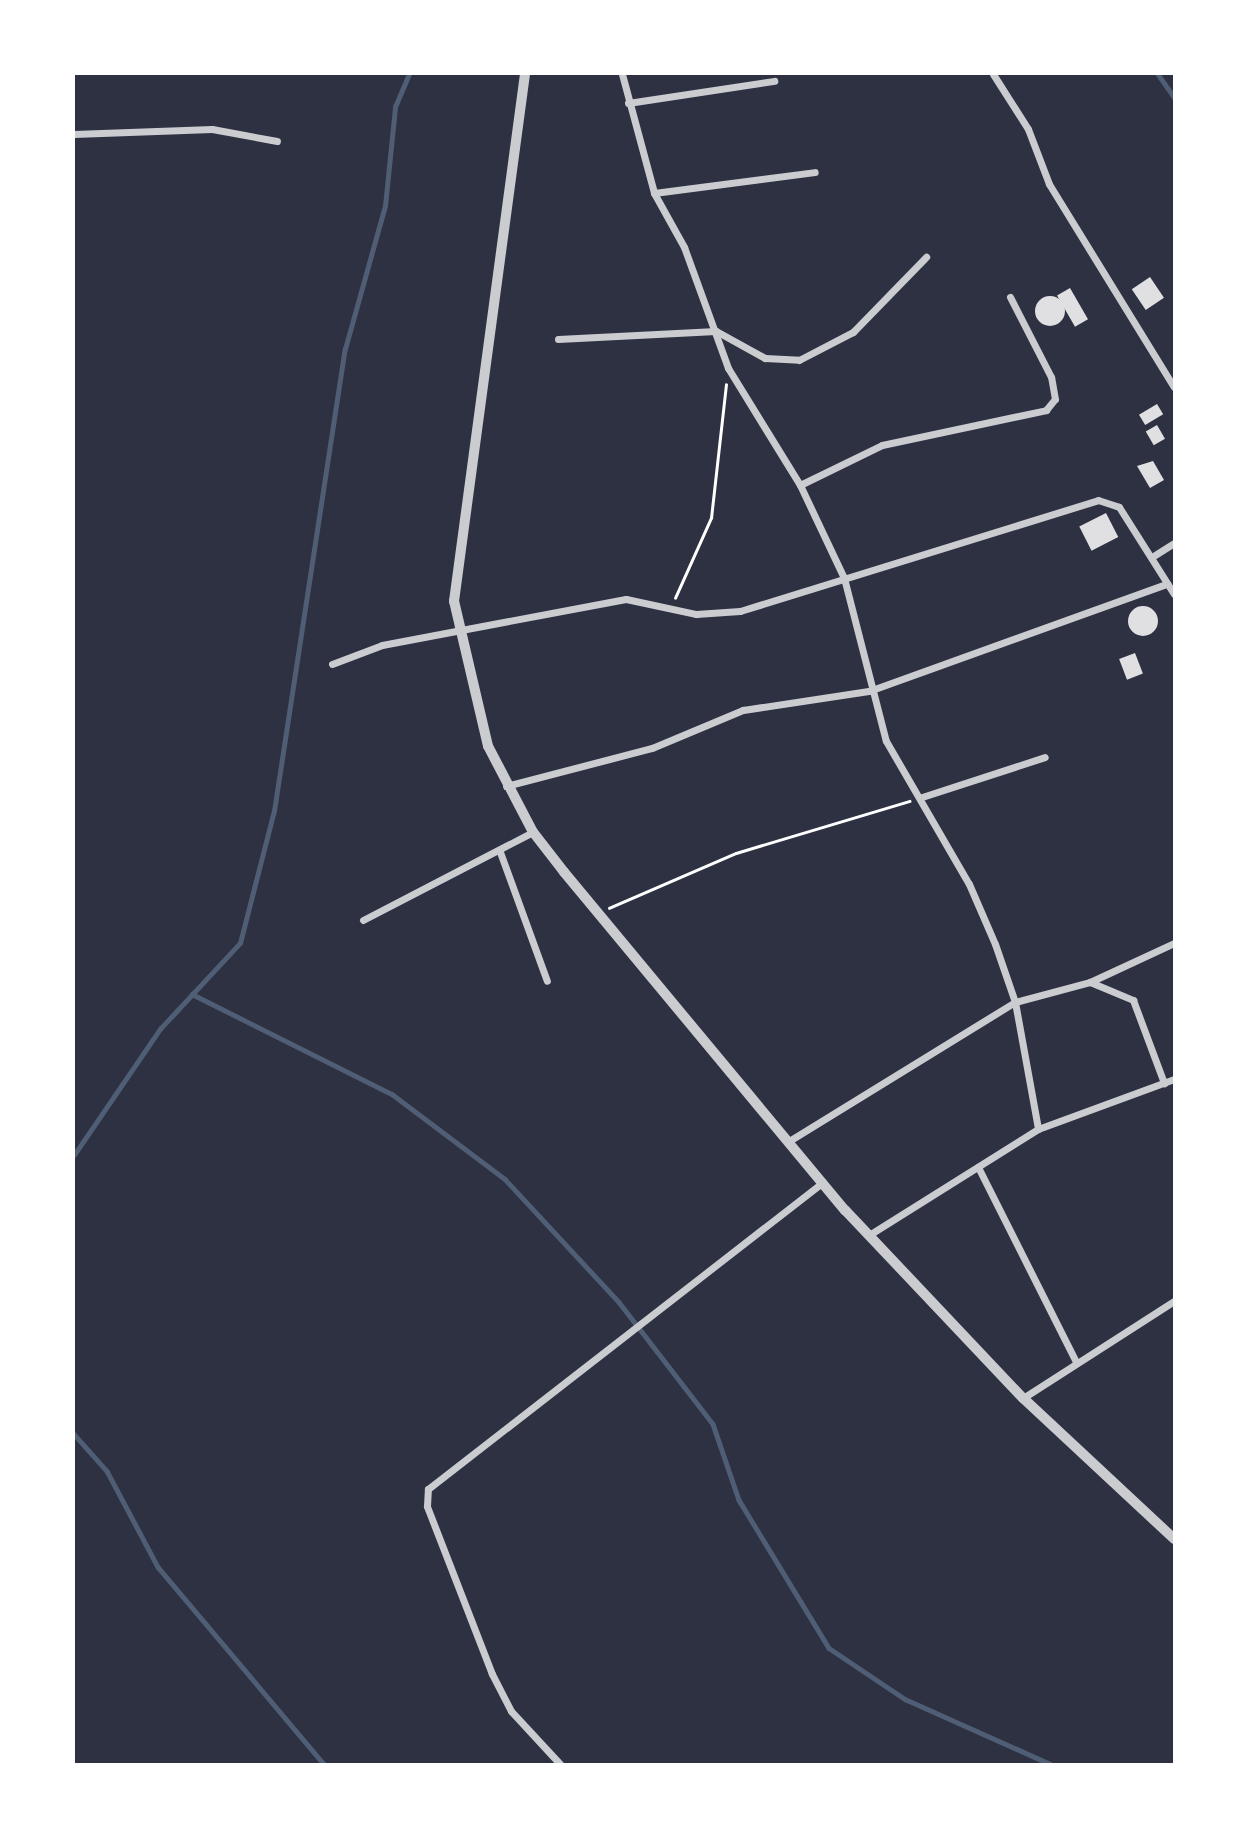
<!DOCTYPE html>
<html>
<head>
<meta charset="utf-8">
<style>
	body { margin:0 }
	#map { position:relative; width:1248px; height:1838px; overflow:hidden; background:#2d3142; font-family:Quicksand,sans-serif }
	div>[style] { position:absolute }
	.stream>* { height:4.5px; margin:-2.25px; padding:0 2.25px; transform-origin:2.25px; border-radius:2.25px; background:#4f5d75 }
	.building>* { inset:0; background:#e0e0e3; transform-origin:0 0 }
	.round { border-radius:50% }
	.path>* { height:2.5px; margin:-1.25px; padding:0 1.25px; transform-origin:1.25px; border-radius:1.25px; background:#fff }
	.minor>* { height:7px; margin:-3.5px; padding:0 3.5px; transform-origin:3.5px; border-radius:3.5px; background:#caccd0 }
	.tertiary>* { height:10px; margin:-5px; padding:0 5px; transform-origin:5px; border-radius:5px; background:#caccd0 }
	span { translate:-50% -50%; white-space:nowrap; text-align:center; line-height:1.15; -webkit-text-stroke:5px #fff; paint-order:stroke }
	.frame { position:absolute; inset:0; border:75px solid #fff; pointer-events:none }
</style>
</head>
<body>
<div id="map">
	<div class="stream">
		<i style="left:1158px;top:74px;width:28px;rotate:55deg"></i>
		<i style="left:192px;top:994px;width:224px;rotate:26.6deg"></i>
		<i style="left:392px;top:1094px;width:141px;rotate:37deg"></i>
		<i style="left:505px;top:1179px;width:168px;rotate:47.2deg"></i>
		<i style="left:619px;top:1302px;width:154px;rotate:52.4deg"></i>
		<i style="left:713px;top:1424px;width:80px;rotate:71.1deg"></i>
		<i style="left:739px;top:1500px;width:173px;rotate:58.7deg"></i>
		<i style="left:829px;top:1648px;width:92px;rotate:33.9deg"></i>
		<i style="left:905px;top:1699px;width:159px;rotate:24.1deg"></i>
		<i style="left:74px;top:1155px;width:153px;rotate:-55.7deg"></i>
		<i style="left:160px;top:1029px;width:117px;rotate:-47.1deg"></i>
		<i style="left:240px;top:943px;width:136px;rotate:-75.6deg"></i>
		<i style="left:274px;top:811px;width:467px;rotate:-81.3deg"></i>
		<i style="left:345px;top:349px;width:148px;rotate:-74.4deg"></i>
		<i style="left:385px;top:206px;width:100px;rotate:-84.2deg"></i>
		<i style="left:395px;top:107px;width:36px;rotate:-67deg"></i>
		<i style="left:74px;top:1434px;width:50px;rotate:48.3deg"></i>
		<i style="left:107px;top:1471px;width:109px;rotate:62deg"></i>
		<i style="left:158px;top:1567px;width:258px;rotate:49.9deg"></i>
	</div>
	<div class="building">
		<i style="left:1150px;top:277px;width:25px;height:22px;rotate:56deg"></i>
		<i style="left:1070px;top:288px;width:36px;height:15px;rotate:60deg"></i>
		<i class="round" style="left:1035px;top:296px;width:30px;height:30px"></i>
		<i style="left:1157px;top:404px;width:12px;height:21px;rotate:59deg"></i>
		<i style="left:1157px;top:425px;width:16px;height:13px;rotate:60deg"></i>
		<i style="clip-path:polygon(1153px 461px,1164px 480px,1150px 488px,1137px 466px)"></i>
		<i style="left:1106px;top:513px;width:27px;height:30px;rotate:63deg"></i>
		<i class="round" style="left:1128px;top:606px;width:30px;height:30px"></i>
		<i style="left:1135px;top:653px;width:22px;height:17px;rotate:69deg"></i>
	</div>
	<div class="path">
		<i style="left:675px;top:598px;width:88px;rotate:-65.8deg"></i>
		<i style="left:711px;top:518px;width:134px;rotate:-83.6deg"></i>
		<i style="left:609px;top:908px;width:138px;rotate:-23.4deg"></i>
		<i style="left:736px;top:853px;width:181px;rotate:-16.7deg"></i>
	</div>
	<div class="minor">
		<i style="left:622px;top:74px;width:123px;rotate:74.9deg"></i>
		<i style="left:654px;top:193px;width:62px;rotate:60.9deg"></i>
		<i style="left:684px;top:247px;width:129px;rotate:70deg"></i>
		<i style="left:728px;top:368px;width:137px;rotate:58.4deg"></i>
		<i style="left:800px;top:485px;width:103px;rotate:64.7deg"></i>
		<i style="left:844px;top:578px;width:168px;rotate:75.6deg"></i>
		<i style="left:886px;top:741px;width:165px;rotate:59.9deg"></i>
		<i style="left:969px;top:884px;width:65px;rotate:66.6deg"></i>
		<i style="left:995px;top:944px;width:61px;rotate:71deg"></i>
		<i style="left:1015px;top:1002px;width:129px;rotate:79.7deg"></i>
		<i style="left:993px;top:74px;width:65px;rotate:57.5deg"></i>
		<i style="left:1028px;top:129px;width:59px;rotate:69.1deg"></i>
		<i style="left:1049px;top:184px;width:238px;rotate:58.4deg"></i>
		<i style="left:628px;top:103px;width:148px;rotate:-8.6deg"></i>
		<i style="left:74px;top:134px;width:138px;rotate:-2.1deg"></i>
		<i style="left:212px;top:129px;width:66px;rotate:10.5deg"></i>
		<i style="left:654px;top:193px;width:162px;rotate:-7.4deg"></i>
		<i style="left:558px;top:339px;width:158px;rotate:-2.9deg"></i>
		<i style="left:716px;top:331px;width:56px;rotate:28.9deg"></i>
		<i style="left:765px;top:358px;width:34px;rotate:3deg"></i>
		<i style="left:799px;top:360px;width:61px;rotate:-27.4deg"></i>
		<i style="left:853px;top:332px;width:105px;rotate:-45.8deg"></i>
		<i style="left:800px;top:485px;width:91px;rotate:-26deg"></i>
		<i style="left:882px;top:445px;width:168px;rotate:-12deg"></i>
		<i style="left:1046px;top:410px;width:14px;rotate:-51deg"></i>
		<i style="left:1055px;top:399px;width:22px;rotate:-100deg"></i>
		<i style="left:1051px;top:377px;width:90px;rotate:-117.1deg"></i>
		<i style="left:1155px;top:555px;width:22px;rotate:-32deg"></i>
		<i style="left:332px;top:664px;width:53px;rotate:-20.8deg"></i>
		<i style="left:382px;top:645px;width:248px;rotate:-10.7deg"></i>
		<i style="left:626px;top:599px;width:72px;rotate:12.1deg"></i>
		<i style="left:696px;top:614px;width:44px;rotate:-3.9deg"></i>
		<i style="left:740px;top:611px;width:375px;rotate:-17.2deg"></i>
		<i style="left:1098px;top:500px;width:22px;rotate:18deg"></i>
		<i style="left:1119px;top:507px;width:103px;rotate:57.7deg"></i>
		<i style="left:506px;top:786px;width:151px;rotate:-14.6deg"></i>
		<i style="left:652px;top:748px;width:99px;rotate:-22.7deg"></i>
		<i style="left:743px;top:710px;width:127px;rotate:-8.6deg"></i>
		<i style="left:869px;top:691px;width:317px;rotate:-19.8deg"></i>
		<i style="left:922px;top:797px;width:129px;rotate:-18deg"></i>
		<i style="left:500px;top:852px;width:137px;rotate:70deg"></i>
		<i style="left:363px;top:920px;width:191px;rotate:-27.4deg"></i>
		<i style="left:1090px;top:982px;width:47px;rotate:22.7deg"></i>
		<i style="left:1133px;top:1000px;width:89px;rotate:69.5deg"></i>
		<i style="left:789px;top:1141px;width:265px;rotate:-31.6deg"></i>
		<i style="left:1015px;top:1002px;width:78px;rotate:-14.9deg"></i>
		<i style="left:1090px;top:982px;width:93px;rotate:-24.9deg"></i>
		<i style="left:978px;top:1167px;width:218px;rotate:63.3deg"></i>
		<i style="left:869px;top:1235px;width:199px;rotate:-32.1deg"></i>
		<i style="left:1038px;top:1129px;width:145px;rotate:-20.2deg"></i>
		<i style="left:1023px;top:1398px;width:179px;rotate:-32.7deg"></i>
		<i style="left:560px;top:1764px;width:72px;rotate:-132.8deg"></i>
		<i style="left:511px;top:1711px;width:42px;rotate:-117.2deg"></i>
		<i style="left:492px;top:1674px;width:180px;rotate:-111.2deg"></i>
		<i style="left:427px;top:1506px;width:17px;rotate:-87deg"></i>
		<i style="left:428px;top:1489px;width:500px;rotate:-37.85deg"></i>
	</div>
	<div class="tertiary">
		<i style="left:525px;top:74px;width:532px;rotate:97.67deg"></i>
		<i style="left:454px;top:601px;width:149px;rotate:76.8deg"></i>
		<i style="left:488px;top:746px;width:97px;rotate:62.4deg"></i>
		<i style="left:533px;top:832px;width:51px;rotate:52.2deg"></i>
		<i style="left:564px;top:872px;width:440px;rotate:50.3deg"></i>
		<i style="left:845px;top:1210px;width:259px;rotate:46.6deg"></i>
		<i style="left:1023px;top:1398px;width:207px;rotate:43deg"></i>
	</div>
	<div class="frame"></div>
</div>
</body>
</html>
